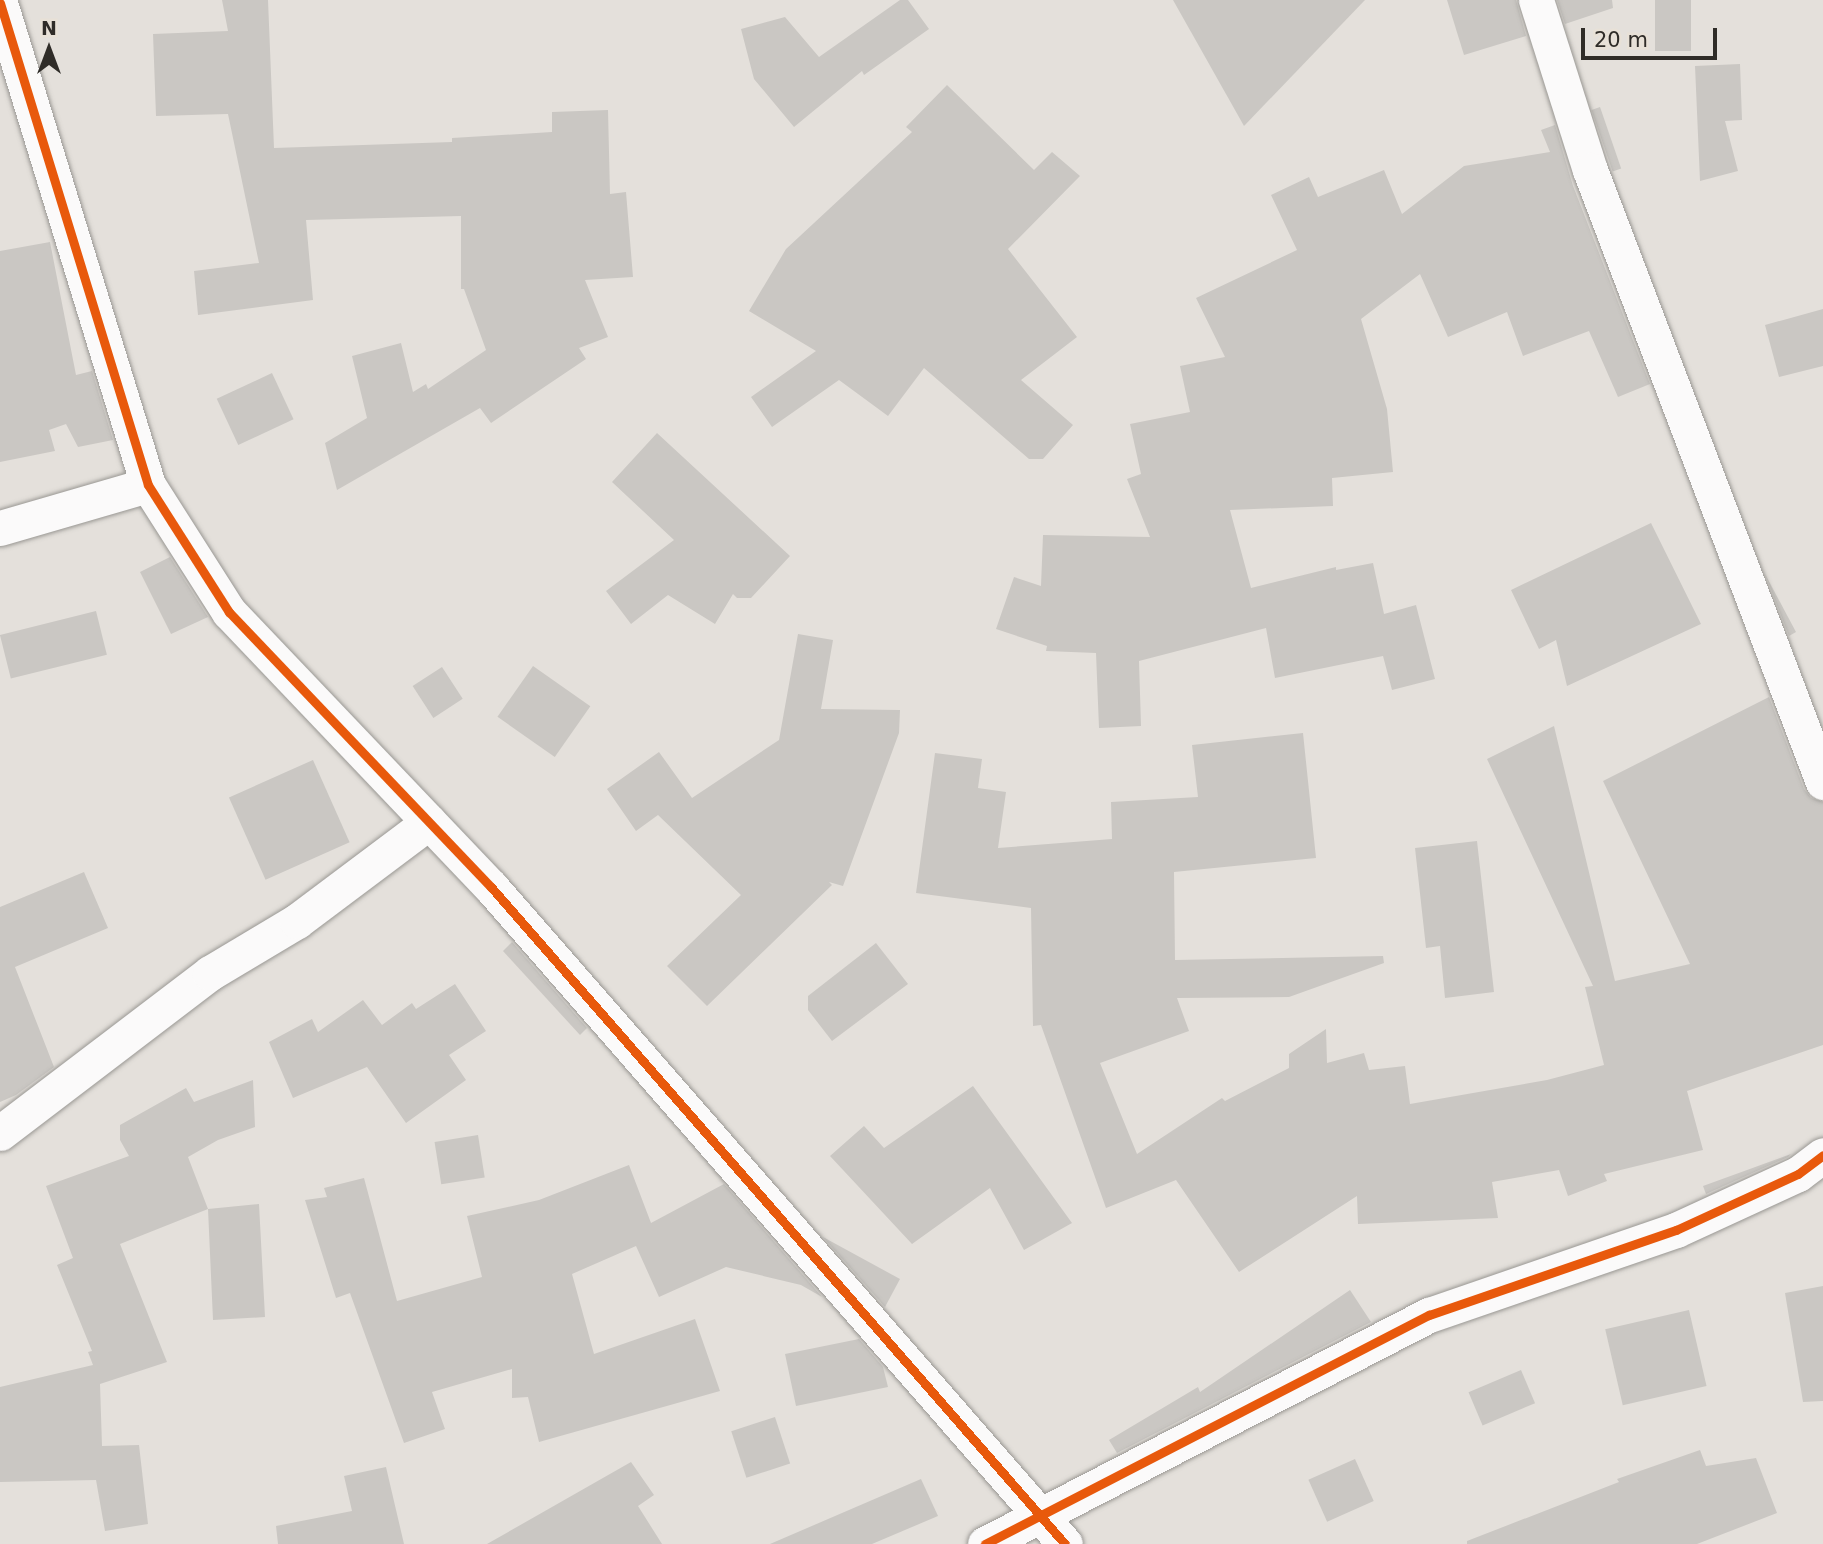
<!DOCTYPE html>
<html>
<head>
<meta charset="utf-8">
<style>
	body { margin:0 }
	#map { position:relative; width:1823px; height:1544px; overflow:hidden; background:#e4e0db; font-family:"DejaVu Sans",sans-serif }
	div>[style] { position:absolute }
	.building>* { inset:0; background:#cac7c3; transform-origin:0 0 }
	.roads { filter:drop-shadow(0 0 2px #999793) drop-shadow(0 0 2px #999793) }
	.street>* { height:35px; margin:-17.5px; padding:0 17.5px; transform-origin:17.5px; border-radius:17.5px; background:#fbfafa }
	.cycleway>* { height:9px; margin:-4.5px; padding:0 4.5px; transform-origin:4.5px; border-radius:4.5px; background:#e8590c }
	span { translate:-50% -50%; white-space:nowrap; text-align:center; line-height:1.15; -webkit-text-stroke:6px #e8e1d7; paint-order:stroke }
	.north { position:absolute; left:14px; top:14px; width:70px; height:70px; -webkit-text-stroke:5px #e8e1d7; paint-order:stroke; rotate:0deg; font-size:19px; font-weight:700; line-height:28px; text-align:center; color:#2f2c28 }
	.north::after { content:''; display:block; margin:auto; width:24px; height:32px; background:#2f2c28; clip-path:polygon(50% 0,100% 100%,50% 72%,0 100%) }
	.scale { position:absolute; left:1581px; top:28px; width:136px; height:32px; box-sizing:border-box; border:4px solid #2f2c28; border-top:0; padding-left:9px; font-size:21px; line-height:24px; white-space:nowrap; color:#2f2c28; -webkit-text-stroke:5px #e8e1d7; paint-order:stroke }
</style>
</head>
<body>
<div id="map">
	<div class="building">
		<i style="clip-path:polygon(222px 0,268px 0,274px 148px,452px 142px,452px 138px,552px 132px,552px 112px,608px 110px,610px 194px,626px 192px,633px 277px,585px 280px,608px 337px,579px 348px,586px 359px,491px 423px,480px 408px,337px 490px,325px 443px,367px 418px,352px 356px,401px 343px,413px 392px,426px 384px,428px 389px,486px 350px,464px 289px,461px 289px,461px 216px,306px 220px,313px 300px,198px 315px,194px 271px,259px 263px,228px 114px,156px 116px,153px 34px,228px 31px)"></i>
		<i style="clip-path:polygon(900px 0,908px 0,929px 29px,864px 75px,862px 71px,794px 127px,754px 79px,741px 29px,785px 17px,819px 57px)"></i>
		<i style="clip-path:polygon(1173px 0,1365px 0,1244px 126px)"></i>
		<i style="clip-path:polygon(1447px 0,1516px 0,1526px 36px,1464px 55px)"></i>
		<i style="clip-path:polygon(1557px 0,1612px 0,1613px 8px,1565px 24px)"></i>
		<i style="left:1655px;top:0;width:36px;height:51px"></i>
		<i style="clip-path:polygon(1740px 64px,1742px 120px,1725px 121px,1738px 171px,1700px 181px,1695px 66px)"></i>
		<i style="clip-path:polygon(947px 85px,1034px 170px,1052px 152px,1080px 176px,1008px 249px,1077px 337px,1021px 380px,1073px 425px,1043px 459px,1029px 459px,924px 368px,888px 416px,839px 380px,772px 427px,751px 397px,816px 351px,749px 311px,786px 249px,912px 132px,906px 127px)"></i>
		<i style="left:1600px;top:107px;width:65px;height:9px;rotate:71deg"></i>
		<i style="clip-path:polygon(1555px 125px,1573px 186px,1650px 384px,1618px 397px,1589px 331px,1523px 356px,1507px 312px,1448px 337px,1420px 274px,1361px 319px,1387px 409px,1393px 472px,1332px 478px,1333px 506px,1230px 510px,1251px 588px,1336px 567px,1336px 570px,1373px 563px,1384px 614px,1416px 605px,1435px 679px,1392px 690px,1383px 656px,1275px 678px,1266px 628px,1139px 661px,1141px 726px,1099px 728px,1096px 653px,1046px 651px,1047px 646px,996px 629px,1014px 577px,1041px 586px,1043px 535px,1150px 537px,1127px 479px,1141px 474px,1130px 424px,1190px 412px,1180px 366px,1225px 357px,1196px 298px,1297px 250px,1271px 195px,1309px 177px,1318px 197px,1384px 170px,1402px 214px,1464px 166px,1550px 152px,1541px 130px)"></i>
		<i style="clip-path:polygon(50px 242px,76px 375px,92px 371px,113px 440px,78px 447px,66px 424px,49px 430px,55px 451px,0 462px,0 251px)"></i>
		<i style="clip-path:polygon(1823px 309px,1823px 366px,1779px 377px,1765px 325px)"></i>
		<i style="left:272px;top:373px;width:51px;height:61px;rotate:65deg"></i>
		<i style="clip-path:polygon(657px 433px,790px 556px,751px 598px,737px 598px,733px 594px,715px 624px,668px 595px,631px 624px,606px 591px,674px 540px,612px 482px)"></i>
		<i style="clip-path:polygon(1651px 523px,1701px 624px,1567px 686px,1556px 640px,1539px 649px,1511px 590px)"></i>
		<i style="clip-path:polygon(170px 557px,208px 617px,171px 634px,140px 572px)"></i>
		<i style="clip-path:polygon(1765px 574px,1796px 632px,1789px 636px)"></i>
		<i style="left:96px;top:611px;width:45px;height:99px;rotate:76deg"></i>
		<i style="clip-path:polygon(798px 634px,833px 640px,821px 709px,900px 710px,899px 733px,843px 886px,829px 882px,832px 885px,707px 1006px,667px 966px,741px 895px,658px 815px,636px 831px,607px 789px,659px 752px,692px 798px,779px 740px)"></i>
		<i style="left:533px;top:666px;width:70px;height:62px;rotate:35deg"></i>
		<i style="left:442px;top:667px;width:38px;height:35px;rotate:57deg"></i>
		<i style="clip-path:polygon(1769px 697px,1804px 789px,1811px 798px,1823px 802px,1823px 1045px,1687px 1091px,1703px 1150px,1604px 1174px,1607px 1181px,1568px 1196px,1559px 1170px,1492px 1182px,1498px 1218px,1358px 1224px,1357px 1196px,1239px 1272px,1176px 1180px,1106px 1208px,1041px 1025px,1033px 1026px,1031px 908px,916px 893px,935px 753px,982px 759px,978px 788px,1006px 792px,998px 848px,1112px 839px,1111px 802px,1198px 797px,1192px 745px,1303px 733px,1316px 858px,1174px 872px,1175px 960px,1383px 956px,1384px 963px,1289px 997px,1177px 998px,1189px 1031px,1100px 1063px,1137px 1154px,1222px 1098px,1225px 1101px,1289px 1068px,1289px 1054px,1326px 1029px,1327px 1063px,1364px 1053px,1369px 1070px,1405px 1066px,1410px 1104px,1547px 1080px,1604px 1065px,1585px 987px,1593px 986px,1487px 759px,1554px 726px,1615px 981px,1690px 964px,1603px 781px)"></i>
		<i style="left:313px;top:760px;width:90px;height:92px;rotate:66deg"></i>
		<i style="clip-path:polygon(1477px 841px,1494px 992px,1445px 998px,1440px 946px,1426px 948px,1415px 848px)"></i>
		<i style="clip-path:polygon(84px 872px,108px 928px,15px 967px,54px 1067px,16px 1095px,0 1102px,0 907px)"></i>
		<i style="clip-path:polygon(512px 942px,587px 1028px,580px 1035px,503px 951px)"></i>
		<i style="clip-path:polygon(876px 943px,908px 984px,832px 1041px,808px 1010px,808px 996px)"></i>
		<i style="clip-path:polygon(455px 984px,486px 1031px,449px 1055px,466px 1080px,406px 1123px,367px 1067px,293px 1098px,269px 1042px,312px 1019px,318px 1032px,363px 1000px,382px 1025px,412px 1003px,416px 1009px)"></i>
		<i style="clip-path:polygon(253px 1080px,255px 1127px,218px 1140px,188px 1157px,208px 1209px,259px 1204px,265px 1317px,213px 1320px,208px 1209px,120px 1244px,167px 1362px,100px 1384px,102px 1446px,139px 1445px,148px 1524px,105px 1531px,96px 1480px,0 1482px,0 1387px,93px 1365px,88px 1352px,92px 1351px,57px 1265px,73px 1258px,46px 1186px,129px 1156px,120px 1140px,120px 1125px,186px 1088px,194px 1102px)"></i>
		<i style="clip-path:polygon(973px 1086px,1072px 1223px,1024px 1250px,990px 1188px,912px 1244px,830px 1156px,864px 1126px,884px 1148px)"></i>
		<i style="left:478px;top:1135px;width:43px;height:44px;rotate:81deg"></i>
		<i style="clip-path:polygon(1791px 1154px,1788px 1157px,1706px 1194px,1703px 1186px)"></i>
		<i style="clip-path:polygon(629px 1165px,651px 1223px,724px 1184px,822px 1297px,801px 1285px,726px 1267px,659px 1297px,636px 1246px,572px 1274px,594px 1354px,695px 1319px,720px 1391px,539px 1442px,528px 1397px,512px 1398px,512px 1369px,432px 1392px,445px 1429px,404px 1443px,350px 1293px,336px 1298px,305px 1200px,327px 1197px,324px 1188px,364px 1178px,397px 1301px,482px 1277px,467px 1216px,539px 1200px)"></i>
		<i style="clip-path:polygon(823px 1237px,900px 1279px,885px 1307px)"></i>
		<i style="clip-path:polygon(1823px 1286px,1823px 1401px,1803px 1402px,1785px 1293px)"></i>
		<i style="clip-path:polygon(1350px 1290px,1371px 1322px,1117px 1453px,1109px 1440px,1198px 1387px,1200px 1392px)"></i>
		<i style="left:1689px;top:1310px;width:78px;height:86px;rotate:77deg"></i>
		<i style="clip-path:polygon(859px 1339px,883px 1367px,888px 1387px,796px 1406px,785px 1354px)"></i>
		<i style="left:1521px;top:1370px;width:36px;height:57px;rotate:67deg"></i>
		<i style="left:775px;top:1417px;width:49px;height:46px;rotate:72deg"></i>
		<i style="clip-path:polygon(1700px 1450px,1706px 1466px,1756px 1458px,1777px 1513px,1697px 1544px,1467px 1544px,1467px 1541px,1619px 1482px,1617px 1479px)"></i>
		<i style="left:1355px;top:1459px;width:46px;height:51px;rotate:66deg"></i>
		<i style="clip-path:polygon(631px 1462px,654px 1495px,638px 1506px,662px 1544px,487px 1544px)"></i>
		<i style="clip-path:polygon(386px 1467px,404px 1544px,278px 1544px,276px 1526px,352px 1511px,344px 1476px)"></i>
		<i style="clip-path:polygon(921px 1479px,938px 1516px,872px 1544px,770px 1544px)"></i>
	</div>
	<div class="roads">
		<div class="street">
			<i style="left:1536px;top:0;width:178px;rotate:72.4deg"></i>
			<i style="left:1590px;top:170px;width:655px;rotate:69.16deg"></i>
			<i style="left:0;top:3px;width:504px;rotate:72.93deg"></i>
			<i style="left:148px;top:485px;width:151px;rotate:57.5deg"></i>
			<i style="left:229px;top:612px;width:380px;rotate:46.4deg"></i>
			<i style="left:491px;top:887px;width:872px;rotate:48.86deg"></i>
			<i style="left:0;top:528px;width:154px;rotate:-16.2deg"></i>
			<i style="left:0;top:1133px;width:264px;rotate:-37.3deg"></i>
			<i style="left:210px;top:973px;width:101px;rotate:-30.9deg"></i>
			<i style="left:297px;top:921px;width:165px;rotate:-36.9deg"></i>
			<i style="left:985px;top:1544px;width:500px;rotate:-27.3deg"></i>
			<i style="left:1429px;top:1315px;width:261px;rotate:-19deg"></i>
			<i style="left:1676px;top:1230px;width:134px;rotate:-24.7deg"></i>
			<i style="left:1798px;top:1174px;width:31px;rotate:-37deg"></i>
		</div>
	</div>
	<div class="cycleway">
		<i style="left:0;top:3px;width:504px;rotate:72.93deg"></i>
		<i style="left:148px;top:485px;width:151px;rotate:57.5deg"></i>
		<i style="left:229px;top:612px;width:380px;rotate:46.4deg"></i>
		<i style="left:491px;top:887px;width:872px;rotate:48.86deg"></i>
		<i style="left:985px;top:1544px;width:500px;rotate:-27.3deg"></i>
		<i style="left:1429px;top:1315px;width:261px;rotate:-19deg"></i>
		<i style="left:1676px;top:1230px;width:134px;rotate:-24.7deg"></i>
		<i style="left:1798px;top:1174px;width:31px;rotate:-37deg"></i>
	</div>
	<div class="north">N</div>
	<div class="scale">20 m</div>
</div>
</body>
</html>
